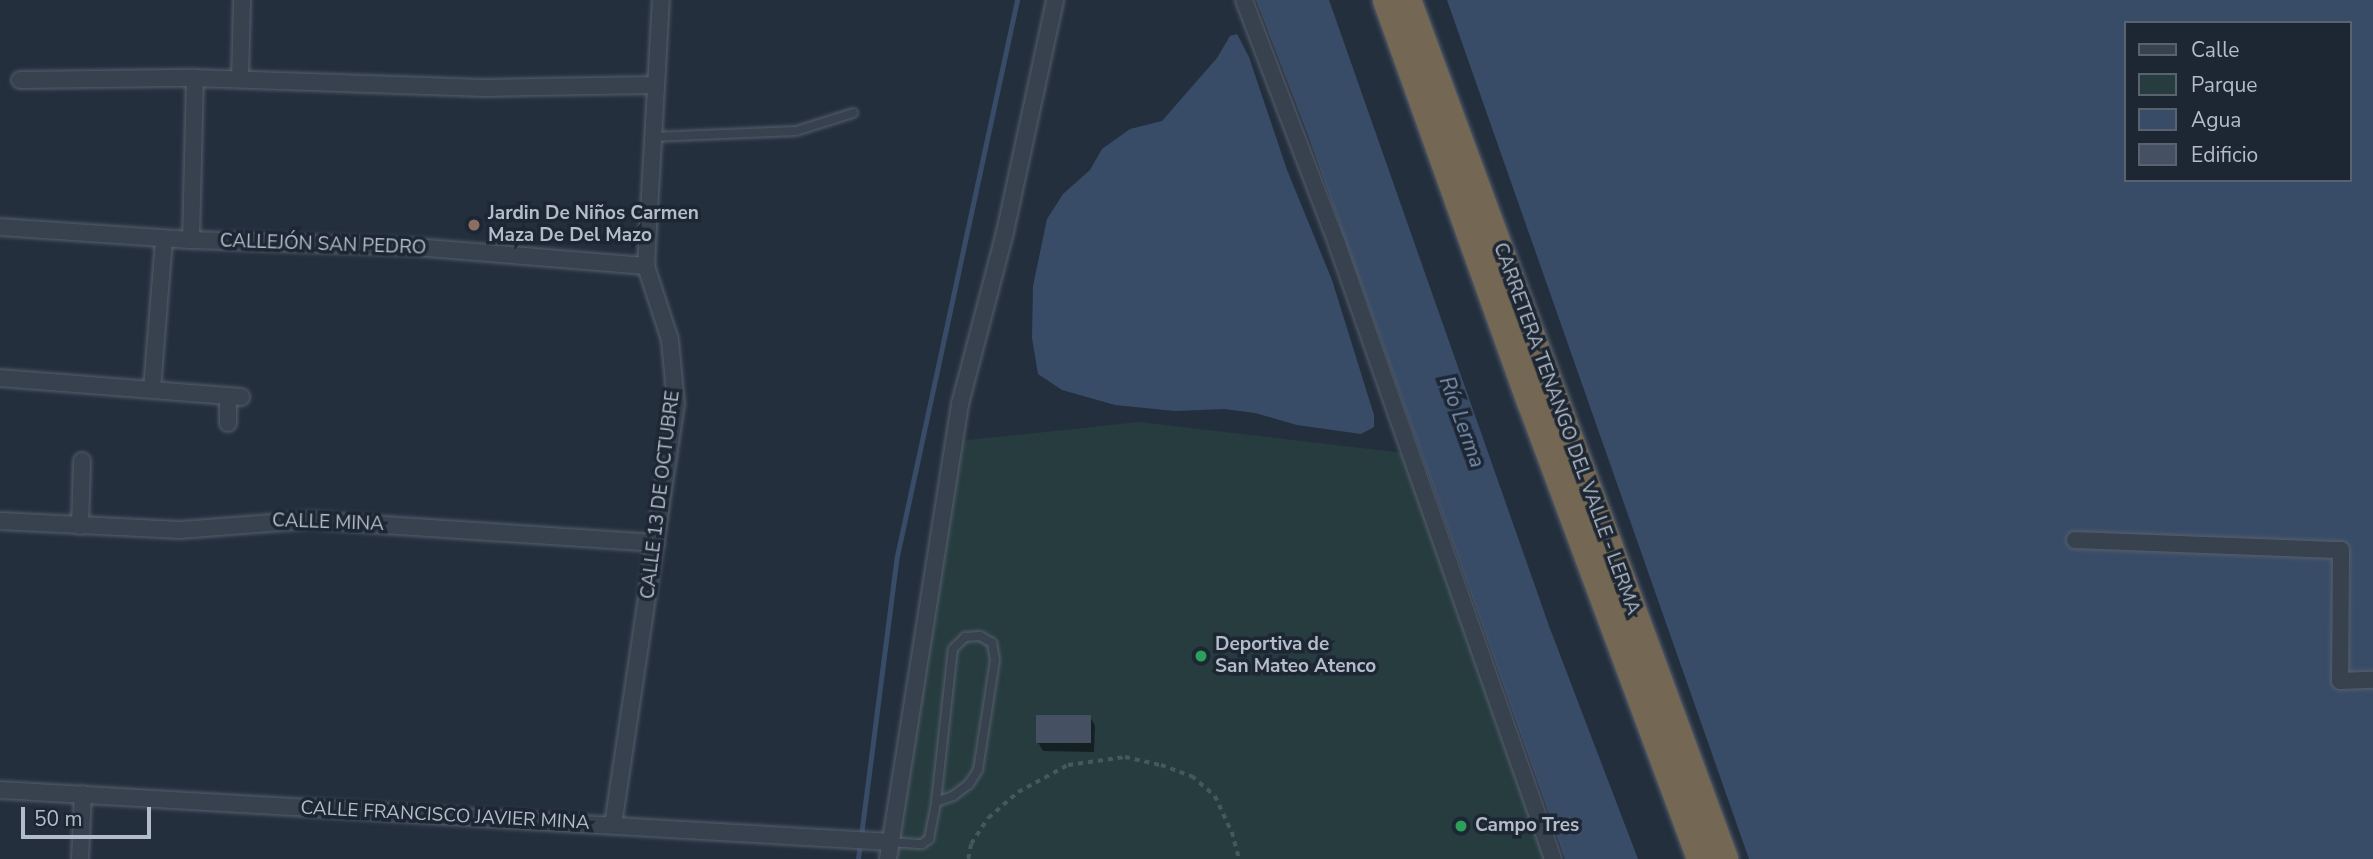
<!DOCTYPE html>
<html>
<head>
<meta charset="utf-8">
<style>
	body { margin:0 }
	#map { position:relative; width:2373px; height:859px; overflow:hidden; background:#242f3e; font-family:"Nunito Sans",sans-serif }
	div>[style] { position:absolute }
	.green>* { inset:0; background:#263c3f }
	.water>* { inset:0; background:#394c67 }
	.shadow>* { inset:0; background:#0007 }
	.stream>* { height:5px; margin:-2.5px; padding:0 2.5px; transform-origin:2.5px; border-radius:2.5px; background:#394c67 }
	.building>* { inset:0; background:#455162; transform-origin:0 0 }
	.path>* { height:3.5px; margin-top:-1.75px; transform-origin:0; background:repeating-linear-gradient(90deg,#44595c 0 5px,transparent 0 10px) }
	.roads { filter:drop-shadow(0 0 2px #565f6c) drop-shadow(0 0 2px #565f6c) }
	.service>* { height:8px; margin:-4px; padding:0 4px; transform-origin:4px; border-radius:4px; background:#38414e }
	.minor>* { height:16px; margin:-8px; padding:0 8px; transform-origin:8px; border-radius:8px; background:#38414e }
	.motorway>* { height:28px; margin:-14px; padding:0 14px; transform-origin:14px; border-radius:14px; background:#746855 }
	.dots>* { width:19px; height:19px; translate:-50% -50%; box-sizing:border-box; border:4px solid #1d2633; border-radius:50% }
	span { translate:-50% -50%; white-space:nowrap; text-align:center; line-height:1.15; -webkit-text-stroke:7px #1d2633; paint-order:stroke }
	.poi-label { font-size:19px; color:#b4bcc9; font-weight:700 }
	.left { translate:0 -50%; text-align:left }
	.street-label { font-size:19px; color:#b4bcc9 }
	.water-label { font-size:21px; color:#7c92b1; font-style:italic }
	.legend { position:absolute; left:2124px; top:21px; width:228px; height:161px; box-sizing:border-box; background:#1d2633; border:2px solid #59626f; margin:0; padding:9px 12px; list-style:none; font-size:21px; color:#b4bcc9 }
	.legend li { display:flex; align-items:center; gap:14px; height:35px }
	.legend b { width:35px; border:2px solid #59626f }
	.scale { position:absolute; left:21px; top:807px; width:130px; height:32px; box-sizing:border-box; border:4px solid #b4bcc9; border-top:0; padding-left:9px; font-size:21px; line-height:24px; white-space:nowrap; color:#b4bcc9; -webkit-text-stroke:5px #1d2633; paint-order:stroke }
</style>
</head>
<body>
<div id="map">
	<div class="green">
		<i style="clip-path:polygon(1140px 422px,1404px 453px,1548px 859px,895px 859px,959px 441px)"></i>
	</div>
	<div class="water">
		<i style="clip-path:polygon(1256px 0,1329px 0,1549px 626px,1638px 859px,1565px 859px,1308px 135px)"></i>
		<i style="clip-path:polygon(evenodd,1447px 0,2373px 0,2373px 859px,1749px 859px,1447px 0,2126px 23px,2350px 23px,2350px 180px,2126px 180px,2126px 23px)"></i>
		<i style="clip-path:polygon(1237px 34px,1249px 57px,1287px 170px,1332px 280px,1374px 415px,1374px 427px,1361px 434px,1297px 425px,1255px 413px,1224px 409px,1175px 411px,1115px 405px,1062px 390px,1038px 374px,1032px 338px,1033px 286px,1047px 219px,1063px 194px,1090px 170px,1102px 149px,1130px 129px,1162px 121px,1217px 58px,1230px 36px)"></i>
	</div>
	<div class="shadow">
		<i style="clip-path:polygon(1090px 717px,1095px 726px,1094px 752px,1043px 751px,1038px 742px)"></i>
	</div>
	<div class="stream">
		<i style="left:858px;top:859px;width:305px;rotate:-82.7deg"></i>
		<i style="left:897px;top:556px;width:569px;rotate:-77.82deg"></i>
	</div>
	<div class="building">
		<i style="left:1036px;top:715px;width:55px;height:28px"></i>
	</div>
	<div class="path">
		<i style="left:968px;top:859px;width:15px;rotate:-79deg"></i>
		<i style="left:971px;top:844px;width:31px;rotate:-57deg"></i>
		<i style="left:988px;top:818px;width:40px;rotate:-41deg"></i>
		<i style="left:1018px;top:792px;width:57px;rotate:-28.4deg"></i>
		<i style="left:1068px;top:765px;width:58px;rotate:-8deg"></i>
		<i style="left:1125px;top:757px;width:37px;rotate:13deg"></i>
		<i style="left:1161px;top:765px;width:33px;rotate:20deg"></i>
		<i style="left:1192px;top:776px;width:30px;rotate:41deg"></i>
		<i style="left:1215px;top:796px;width:40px;rotate:65deg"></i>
		<i style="left:1232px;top:832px;width:28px;rotate:75deg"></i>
	</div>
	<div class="roads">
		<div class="service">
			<i style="left:653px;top:137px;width:143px;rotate:-2.4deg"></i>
			<i style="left:796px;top:131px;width:60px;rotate:-17.5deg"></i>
			<i style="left:980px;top:636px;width:14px;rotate:30deg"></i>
			<i style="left:992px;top:643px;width:17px;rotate:80deg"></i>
			<i style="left:995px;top:660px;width:111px;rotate:98.8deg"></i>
			<i style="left:978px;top:770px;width:17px;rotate:123deg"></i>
			<i style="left:969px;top:784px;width:20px;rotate:143deg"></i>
			<i style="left:953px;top:796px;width:18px;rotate:161deg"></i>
			<i style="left:936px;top:802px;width:154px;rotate:-83.7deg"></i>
			<i style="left:953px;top:649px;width:17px;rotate:-45deg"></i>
			<i style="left:965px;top:637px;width:15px;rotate:-4deg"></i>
			<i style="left:890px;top:842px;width:32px;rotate:4deg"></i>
			<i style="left:922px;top:844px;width:9px;rotate:-36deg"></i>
			<i style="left:929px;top:839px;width:38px;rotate:-79deg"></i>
		</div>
		<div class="minor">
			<i style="left:1244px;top:0;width:261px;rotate:69.1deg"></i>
			<i style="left:1337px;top:244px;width:652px;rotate:70.65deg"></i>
			<i style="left:240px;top:79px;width:79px;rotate:-88.5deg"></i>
			<i style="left:20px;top:80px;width:175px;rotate:-0.7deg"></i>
			<i style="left:195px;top:78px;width:289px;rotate:2deg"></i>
			<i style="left:484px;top:88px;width:172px;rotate:-1deg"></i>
			<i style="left:0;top:227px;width:191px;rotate:3.9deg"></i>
			<i style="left:191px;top:240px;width:223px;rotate:1.8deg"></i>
			<i style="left:414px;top:247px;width:233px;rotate:4.7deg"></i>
			<i style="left:191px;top:240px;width:162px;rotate:-88.6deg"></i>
			<i style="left:0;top:378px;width:242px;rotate:4.5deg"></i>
			<i style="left:152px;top:389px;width:150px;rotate:-85.4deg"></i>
			<i style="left:228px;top:423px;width:27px;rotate:-90deg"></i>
			<i style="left:0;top:521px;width:180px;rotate:2.9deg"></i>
			<i style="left:180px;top:530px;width:129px;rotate:-4.4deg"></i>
			<i style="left:309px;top:520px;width:348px;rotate:3.8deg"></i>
			<i style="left:80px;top:526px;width:65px;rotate:-88.2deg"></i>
			<i style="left:2075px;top:540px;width:266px;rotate:2.2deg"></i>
			<i style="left:2341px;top:550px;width:131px;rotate:90.4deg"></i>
			<i style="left:2340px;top:681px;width:33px;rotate:-2deg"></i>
			<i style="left:0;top:790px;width:892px;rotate:3.34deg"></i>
			<i style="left:613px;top:825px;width:426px;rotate:-81.5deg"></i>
			<i style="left:676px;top:404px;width:64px;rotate:-95.4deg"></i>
			<i style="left:670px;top:340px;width:78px;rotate:-108deg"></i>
			<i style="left:646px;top:266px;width:266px;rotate:-86.8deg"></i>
			<i style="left:80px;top:859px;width:65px;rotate:-87.4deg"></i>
			<i style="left:888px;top:859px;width:461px;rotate:-81deg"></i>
			<i style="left:960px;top:404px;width:178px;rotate:-75.3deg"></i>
			<i style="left:1005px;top:232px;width:237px;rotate:-77.8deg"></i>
		</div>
		<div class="motorway">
			<i style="left:1387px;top:0;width:429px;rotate:70.3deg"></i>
			<i style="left:1532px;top:404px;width:485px;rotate:69.6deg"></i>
			<i style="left:1407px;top:0;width:916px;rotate:69.74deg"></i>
		</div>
	</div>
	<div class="dots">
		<i style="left:474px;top:225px;background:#8d6e63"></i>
		<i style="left:1201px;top:656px;background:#2e9e5b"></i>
		<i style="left:1461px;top:826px;background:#2e9e5b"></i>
	</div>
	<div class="poi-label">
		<span class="left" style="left:488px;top:225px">Jardin De Niños Carmen<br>Maza De Del Mazo</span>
		<span class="left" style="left:1215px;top:656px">Deportiva de<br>San Mateo Atenco</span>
		<span class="left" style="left:1475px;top:826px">Campo Tres</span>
	</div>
	<div class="street-label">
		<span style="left:323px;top:245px;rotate:2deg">CALLEJÓN SAN PEDRO</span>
		<span style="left:1566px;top:429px;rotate:70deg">CARRETERA TENANGO DEL VALLE - LERMA</span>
		<span style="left:661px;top:495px;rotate:-83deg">CALLE 13 DE OCTUBRE</span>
		<span style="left:328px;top:523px;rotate:2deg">CALLE MINA</span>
		<span style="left:445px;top:816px;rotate:3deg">CALLE FRANCISCO JAVIER MINA</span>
	</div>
	<div class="water-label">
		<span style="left:1462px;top:422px;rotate:70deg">Río Lerma</span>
	</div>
	<ul class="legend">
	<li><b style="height:9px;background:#38414e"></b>Calle</li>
	<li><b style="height:19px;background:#263c3f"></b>Parque</li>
	<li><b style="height:19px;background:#394c67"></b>Agua</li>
	<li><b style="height:19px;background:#455162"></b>Edificio</li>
	</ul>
	<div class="scale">50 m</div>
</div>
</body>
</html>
